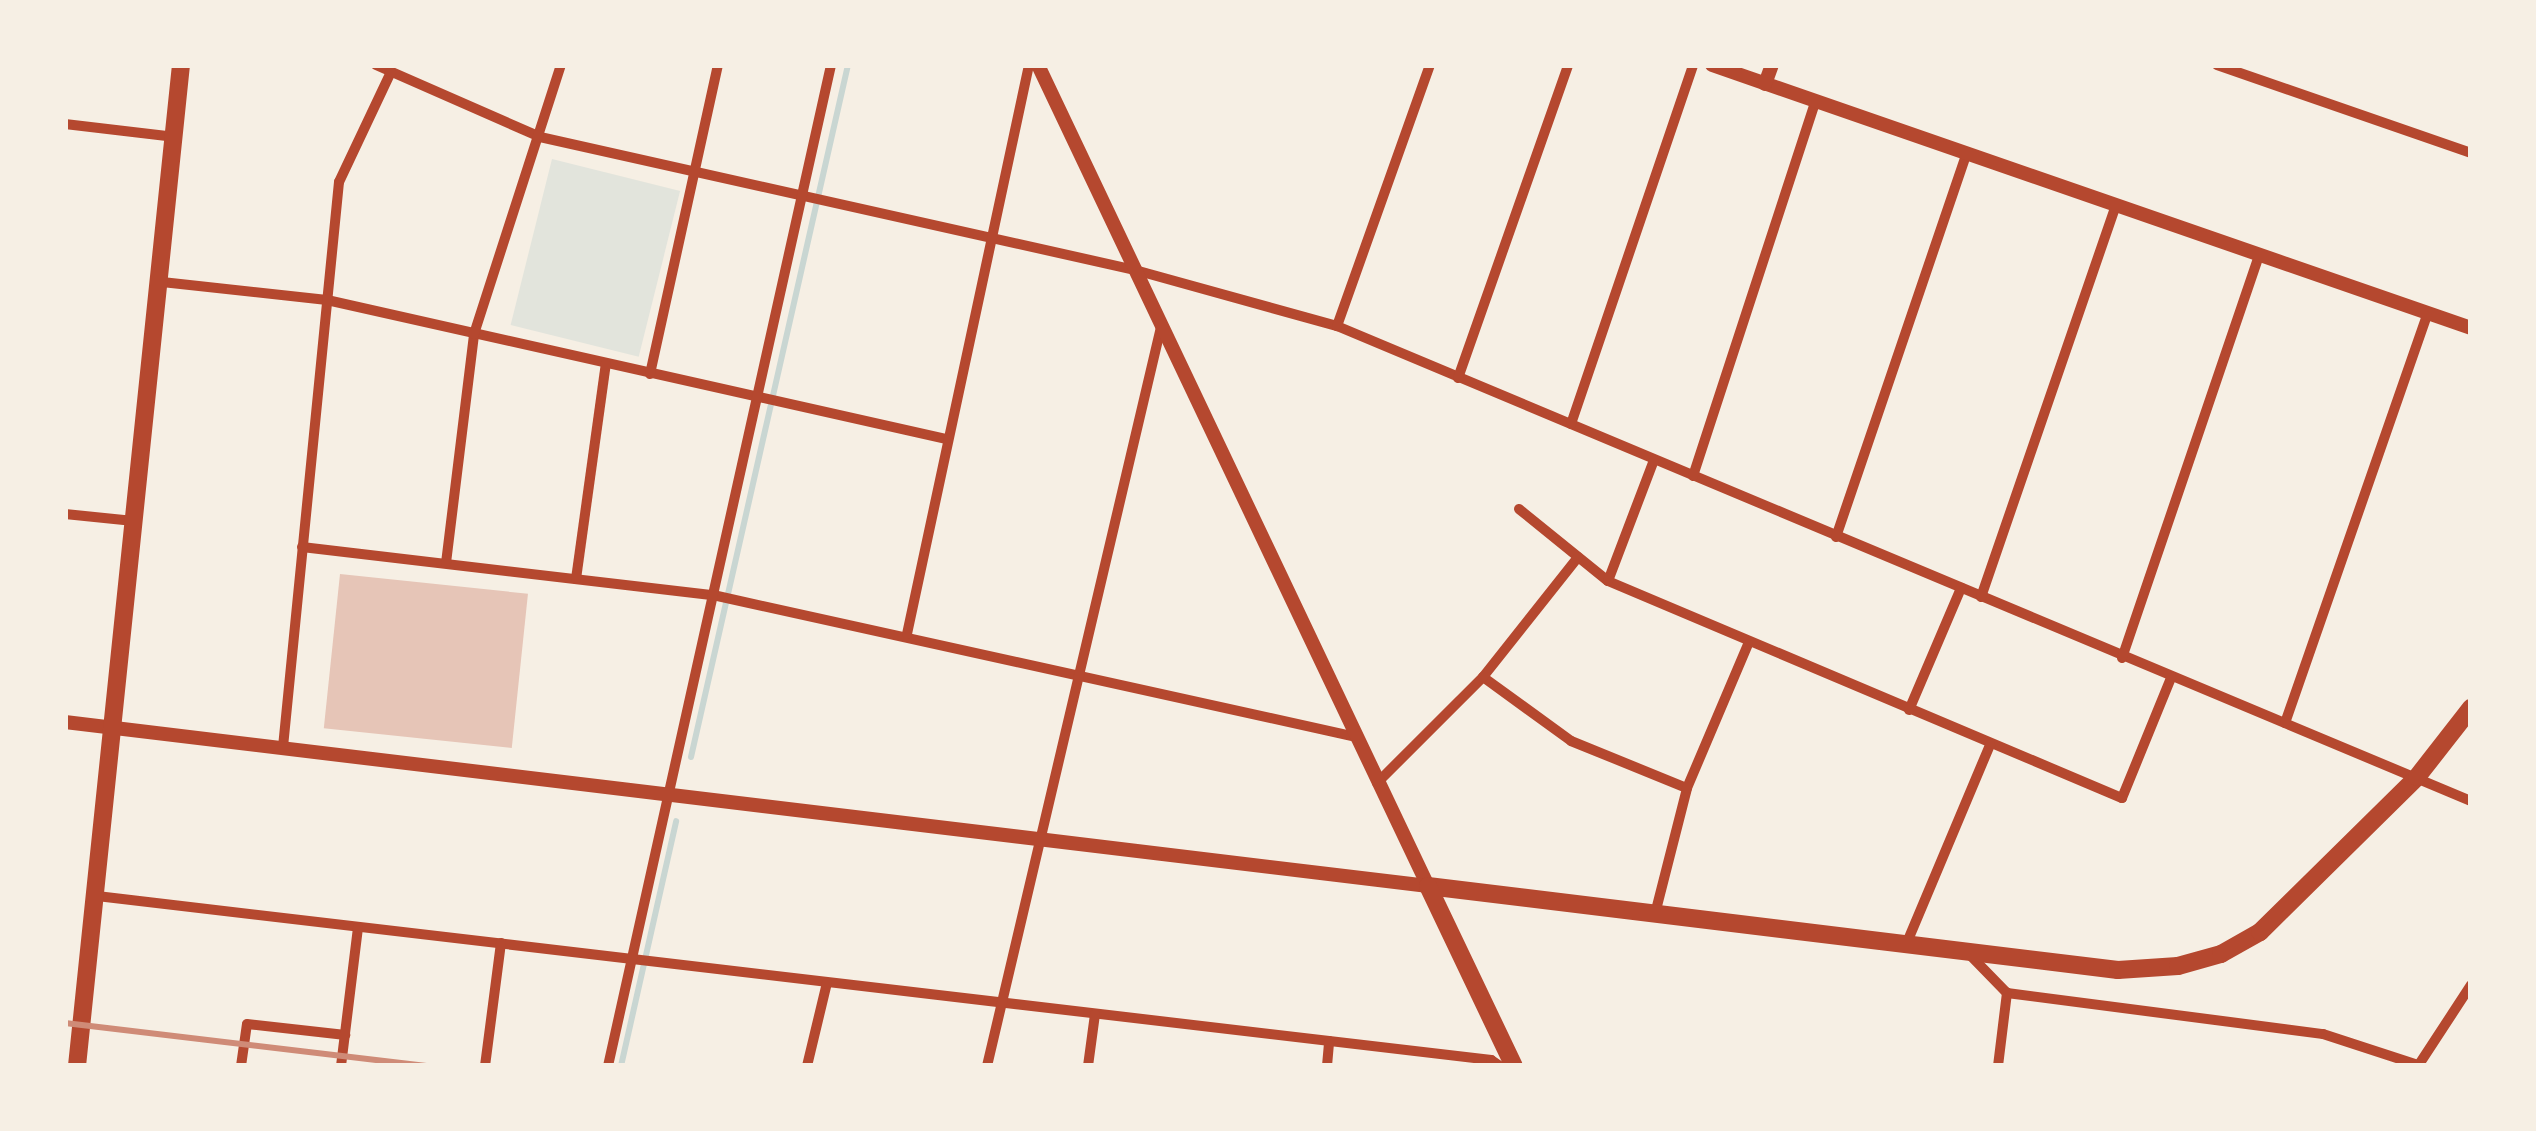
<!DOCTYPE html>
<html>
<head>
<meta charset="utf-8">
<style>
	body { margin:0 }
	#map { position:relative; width:2536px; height:1131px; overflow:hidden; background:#f6efe4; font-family:"PT Sans Narrow",sans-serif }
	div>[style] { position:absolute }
	.green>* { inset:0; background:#e2e4dc; transform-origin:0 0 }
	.stream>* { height:6px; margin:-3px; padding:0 3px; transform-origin:3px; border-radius:3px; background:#c9d6d2 }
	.building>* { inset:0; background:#e6c5b7; transform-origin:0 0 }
	.minor>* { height:10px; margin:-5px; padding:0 5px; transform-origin:5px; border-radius:5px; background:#b5482f }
	.tertiary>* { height:14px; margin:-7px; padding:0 7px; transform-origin:7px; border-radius:7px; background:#b5482f }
	.primary>* { height:18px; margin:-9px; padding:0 9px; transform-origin:9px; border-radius:9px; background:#b5482f }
	.rail>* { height:6px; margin:-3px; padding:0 3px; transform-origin:3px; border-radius:3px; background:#cf8b77 }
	span { translate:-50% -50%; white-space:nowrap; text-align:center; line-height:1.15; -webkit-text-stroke:8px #f6efe4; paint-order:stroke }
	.frame { position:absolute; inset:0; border:68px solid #f6efe4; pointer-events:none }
</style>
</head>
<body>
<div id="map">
	<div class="green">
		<i style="left:552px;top:159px;width:132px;height:171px;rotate:14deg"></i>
	</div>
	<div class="stream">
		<i style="left:691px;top:757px;width:710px;rotate:-77.22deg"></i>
		<i style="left:621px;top:1066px;width:251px;rotate:-77.3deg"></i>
	</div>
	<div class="building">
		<i style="left:340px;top:574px;width:189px;height:155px;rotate:6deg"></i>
	</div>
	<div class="minor">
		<i style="left:376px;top:65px;width:179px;rotate:23.7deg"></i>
		<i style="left:540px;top:137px;width:610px;rotate:12.6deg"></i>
		<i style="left:1135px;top:270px;width:210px;rotate:15.5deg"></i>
		<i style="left:1337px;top:326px;width:1229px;rotate:22.73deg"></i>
		<i style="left:2217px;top:65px;width:269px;rotate:19.1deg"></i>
		<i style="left:65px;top:124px;width:111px;rotate:6.7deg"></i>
		<i style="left:162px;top:282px;width:166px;rotate:6.2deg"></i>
		<i style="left:327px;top:300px;width:634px;rotate:12.66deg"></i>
		<i style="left:1337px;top:326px;width:277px;rotate:-70.4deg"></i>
		<i style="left:650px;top:374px;width:316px;rotate:-77.6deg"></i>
		<i style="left:1458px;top:378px;width:332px;rotate:-70.6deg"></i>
		<i style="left:1571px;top:424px;width:379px;rotate:-71.2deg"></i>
		<i style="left:1693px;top:476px;width:392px;rotate:-71.9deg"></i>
		<i style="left:1519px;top:509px;width:114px;rotate:39deg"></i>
		<i style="left:1608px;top:581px;width:558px;rotate:22.89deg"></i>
		<i style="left:2122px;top:798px;width:130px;rotate:-67.8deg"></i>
		<i style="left:65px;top:514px;width:69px;rotate:5.8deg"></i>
		<i style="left:1836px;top:537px;width:404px;rotate:-71.2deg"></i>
		<i style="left:302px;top:547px;width:414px;rotate:6.7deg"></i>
		<i style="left:713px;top:595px;width:658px;rotate:12.45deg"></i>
		<i style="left:446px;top:563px;width:231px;rotate:-83deg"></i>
		<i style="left:474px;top:334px;width:283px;rotate:-72.1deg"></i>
		<i style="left:576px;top:579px;width:217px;rotate:-82.1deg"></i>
		<i style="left:1608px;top:581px;width:129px;rotate:-69.2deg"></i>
		<i style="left:1981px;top:597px;width:414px;rotate:-71deg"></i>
		<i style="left:907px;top:634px;width:582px;rotate:-77.9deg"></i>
		<i style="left:2122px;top:658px;width:426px;rotate:-71.2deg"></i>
		<i style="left:1483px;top:677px;width:109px;rotate:36deg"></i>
		<i style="left:1571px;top:741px;width:125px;rotate:22.1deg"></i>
		<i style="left:1909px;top:710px;width:133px;rotate:-66.9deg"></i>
		<i style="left:2285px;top:723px;width:434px;rotate:-70.8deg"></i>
		<i style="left:283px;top:747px;width:568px;rotate:-84.34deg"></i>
		<i style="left:339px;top:182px;width:122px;rotate:-64.7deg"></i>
		<i style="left:1377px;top:783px;width:150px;rotate:-45deg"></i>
		<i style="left:1483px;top:677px;width:153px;rotate:-51.6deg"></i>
		<i style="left:97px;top:896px;width:1404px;rotate:6.71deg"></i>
		<i style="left:1491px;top:1060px;width:11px;rotate:34deg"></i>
		<i style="left:1656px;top:910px;width:126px;rotate:-75.7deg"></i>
		<i style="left:1687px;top:788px;width:156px;rotate:-67deg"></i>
		<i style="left:1908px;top:940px;width:212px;rotate:-67.2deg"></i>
		<i style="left:1969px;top:954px;width:54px;rotate:45.7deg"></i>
		<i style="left:2007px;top:993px;width:319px;rotate:7.4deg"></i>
		<i style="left:2323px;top:1034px;width:100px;rotate:18.1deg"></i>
		<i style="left:241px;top:1066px;width:42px;rotate:-81.9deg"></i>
		<i style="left:247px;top:1024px;width:99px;rotate:6.4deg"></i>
		<i style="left:341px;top:1066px;width:140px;rotate:-83deg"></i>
		<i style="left:485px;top:1066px;width:124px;rotate:-82.6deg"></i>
		<i style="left:608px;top:1066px;width:1026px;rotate:-77.44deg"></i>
		<i style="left:807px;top:1066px;width:85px;rotate:-76.5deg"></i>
		<i style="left:987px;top:1066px;width:763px;rotate:-76.75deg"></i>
		<i style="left:1088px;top:1066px;width:52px;rotate:-82.3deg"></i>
		<i style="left:1327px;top:1066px;width:25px;rotate:-85deg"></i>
		<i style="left:1998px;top:1066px;width:74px;rotate:-83deg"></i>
		<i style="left:2418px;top:1066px;width:97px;rotate:-56.8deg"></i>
	</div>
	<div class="tertiary">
		<i style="left:1038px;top:65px;width:909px;rotate:64.59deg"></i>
		<i style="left:1712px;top:65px;width:803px;rotate:19.11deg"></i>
		<i style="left:1765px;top:84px;width:20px;rotate:-70deg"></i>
		<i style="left:65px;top:722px;width:1373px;rotate:6.86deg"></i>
	</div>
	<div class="primary">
		<i style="left:1428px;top:886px;width:695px;rotate:6.94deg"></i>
		<i style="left:2118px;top:970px;width:60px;rotate:-3.8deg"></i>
		<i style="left:2178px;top:966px;width:45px;rotate:-15.6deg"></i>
		<i style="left:2221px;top:954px;width:45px;rotate:-29.4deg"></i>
		<i style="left:2260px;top:932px;width:221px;rotate:-44.6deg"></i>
		<i style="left:2417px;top:777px;width:88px;rotate:-52deg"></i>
		<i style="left:1428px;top:886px;width:199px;rotate:64.5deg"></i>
		<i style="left:77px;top:1066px;width:1006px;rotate:-84.07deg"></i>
	</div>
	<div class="rail">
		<i style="left:65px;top:1023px;width:364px;rotate:6.8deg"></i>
	</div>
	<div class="frame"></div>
</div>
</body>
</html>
